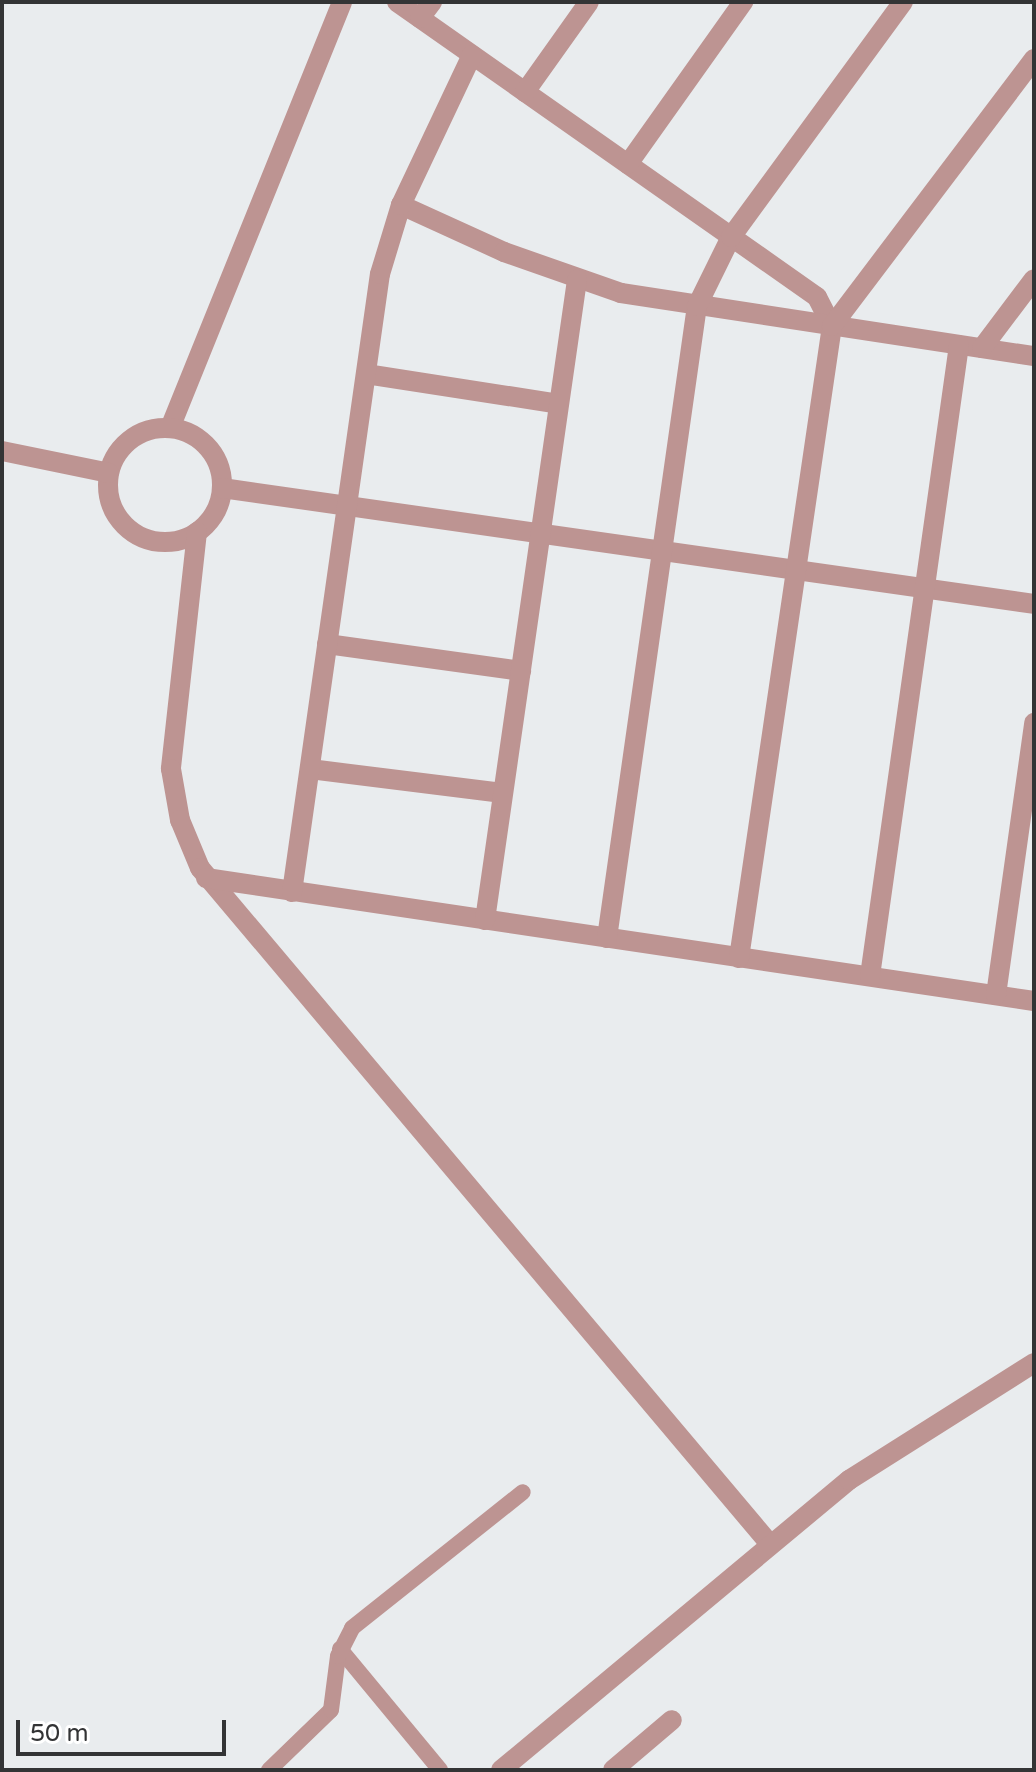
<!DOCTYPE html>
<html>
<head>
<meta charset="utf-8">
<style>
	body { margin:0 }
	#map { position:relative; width:1036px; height:1772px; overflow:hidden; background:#e9ecee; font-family:"Varela Round",sans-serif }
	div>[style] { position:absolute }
	.service>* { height:16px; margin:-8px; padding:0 8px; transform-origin:8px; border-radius:8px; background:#bd9492 }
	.minor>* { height:20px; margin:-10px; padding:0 10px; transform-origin:10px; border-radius:10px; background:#bd9492 }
	.minor>.ring { margin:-10px; padding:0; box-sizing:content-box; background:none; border:20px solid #bd9492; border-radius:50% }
	span { translate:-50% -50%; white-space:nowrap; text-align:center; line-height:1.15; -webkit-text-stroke:7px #fff; paint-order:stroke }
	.frame { position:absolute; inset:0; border:4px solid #333435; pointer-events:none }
	.scale { position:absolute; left:16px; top:1720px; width:210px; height:36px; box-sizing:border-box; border:4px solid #333435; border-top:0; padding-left:10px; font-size:24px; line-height:28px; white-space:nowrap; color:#333435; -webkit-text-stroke:6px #fff; paint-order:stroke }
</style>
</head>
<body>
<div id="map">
	<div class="service">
		<i style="left:340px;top:1649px;width:157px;rotate:50.4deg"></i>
		<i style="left:269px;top:1770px;width:86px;rotate:-44.1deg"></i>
		<i style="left:331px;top:1710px;width:54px;rotate:-82.6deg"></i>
		<i style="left:338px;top:1656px;width:31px;rotate:-63deg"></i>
		<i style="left:352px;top:1628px;width:218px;rotate:-38.5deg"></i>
	</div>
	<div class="minor">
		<i style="left:397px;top:2px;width:513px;rotate:35.08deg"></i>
		<i style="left:817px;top:297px;width:33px;rotate:63deg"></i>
		<i style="left:420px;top:18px;width:20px;rotate:-53deg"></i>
		<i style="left:525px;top:92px;width:110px;rotate:-54.6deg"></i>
		<i style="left:628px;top:164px;width:199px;rotate:-54.6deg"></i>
		<i style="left:401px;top:205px;width:113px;rotate:24.5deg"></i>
		<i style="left:504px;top:252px;width:124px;rotate:19.3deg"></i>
		<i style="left:621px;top:293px;width:418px;rotate:8.7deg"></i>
		<i style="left:982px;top:348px;width:86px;rotate:-53deg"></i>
		<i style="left:366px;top:374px;width:195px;rotate:8.8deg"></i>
		<i style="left:170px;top:428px;width:459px;rotate:-68deg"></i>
		<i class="ring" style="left:108px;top:428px;width:94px;height:94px"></i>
		<i style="left:2px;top:451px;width:109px;rotate:11.6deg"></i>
		<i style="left:222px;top:488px;width:820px;rotate:8.13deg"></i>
		<i style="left:197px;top:532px;width:238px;rotate:96.3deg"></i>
		<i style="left:171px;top:769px;width:52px;rotate:80deg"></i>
		<i style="left:180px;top:820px;width:52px;rotate:67.4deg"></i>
		<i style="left:200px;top:868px;width:883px;rotate:49.87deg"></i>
		<i style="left:327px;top:644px;width:196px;rotate:7.9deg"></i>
		<i style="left:310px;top:769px;width:194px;rotate:7.1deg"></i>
		<i style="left:206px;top:878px;width:837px;rotate:8.45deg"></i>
		<i style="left:292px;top:892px;width:624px;rotate:-81.9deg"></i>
		<i style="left:380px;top:274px;width:72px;rotate:-73.1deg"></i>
		<i style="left:401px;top:205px;width:166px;rotate:-64.7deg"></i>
		<i style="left:485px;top:920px;width:647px;rotate:-81.82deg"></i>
		<i style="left:607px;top:938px;width:638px;rotate:-81.9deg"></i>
		<i style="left:697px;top:306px;width:77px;rotate:-63.8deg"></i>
		<i style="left:731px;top:237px;width:291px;rotate:-53.8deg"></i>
		<i style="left:739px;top:958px;width:639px;rotate:-81.63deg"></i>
		<i style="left:832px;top:326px;width:335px;rotate:-52.9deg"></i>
		<i style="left:870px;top:976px;width:637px;rotate:-81.97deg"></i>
		<i style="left:996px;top:995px;width:275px;rotate:-82deg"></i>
		<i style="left:501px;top:1770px;width:453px;rotate:-39.8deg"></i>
		<i style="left:849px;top:1480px;width:219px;rotate:-32.3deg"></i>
		<i style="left:613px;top:1770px;width:77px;rotate:-40.3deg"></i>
	</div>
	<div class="frame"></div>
	<div class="scale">50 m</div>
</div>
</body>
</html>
